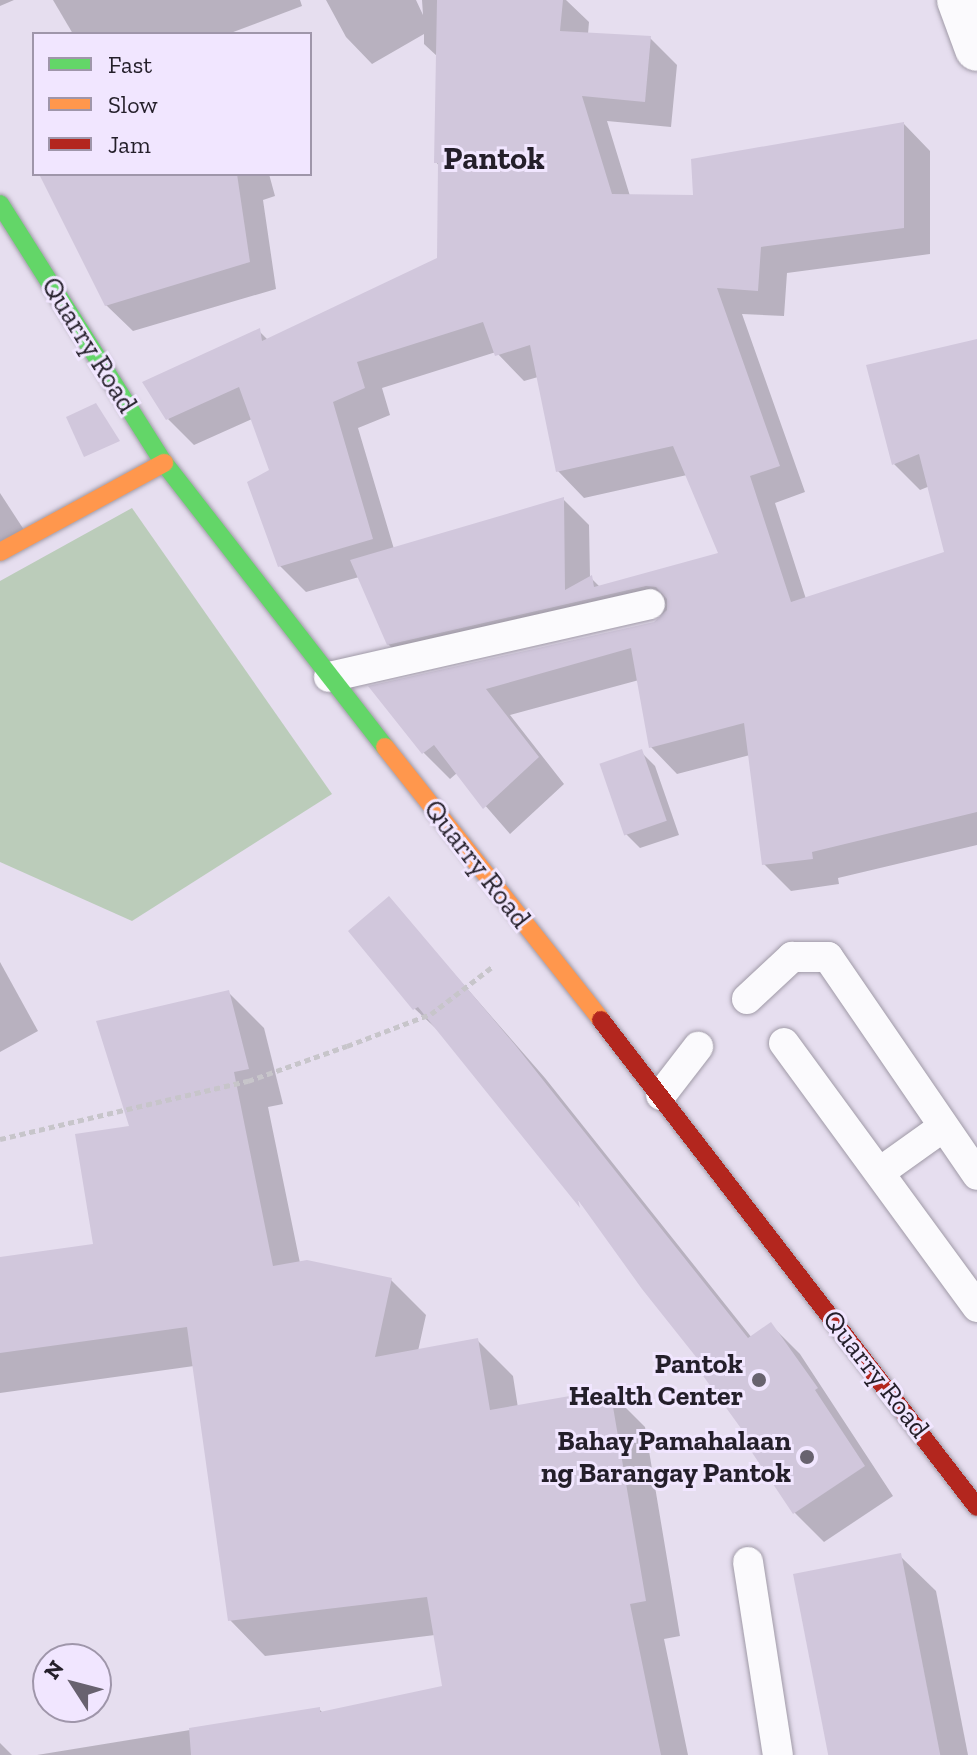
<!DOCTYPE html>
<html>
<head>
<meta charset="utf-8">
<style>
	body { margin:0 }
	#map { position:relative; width:977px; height:1755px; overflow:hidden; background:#e6deef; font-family:"Zilla Slab",serif }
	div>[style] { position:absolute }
	.green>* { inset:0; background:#bbccba }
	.shadow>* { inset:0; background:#0003 }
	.building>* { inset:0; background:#d1c7dc; transform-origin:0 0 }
	.path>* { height:5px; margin-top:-2.5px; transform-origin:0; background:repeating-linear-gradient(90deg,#c7c5ca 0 6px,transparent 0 10px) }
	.roads { filter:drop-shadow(0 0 2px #a09aa7) drop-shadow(0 0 2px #a09aa7) }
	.lane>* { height:30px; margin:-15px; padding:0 15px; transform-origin:15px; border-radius:15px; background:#fbfafd }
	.street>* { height:44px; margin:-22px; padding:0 22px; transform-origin:22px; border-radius:22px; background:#fbfafd }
	.fast>* { height:18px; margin:-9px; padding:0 9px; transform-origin:9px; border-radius:9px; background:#63d668 }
	.slow>* { height:18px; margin:-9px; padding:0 9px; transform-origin:9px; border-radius:9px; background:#ff974d }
	.jam>* { height:18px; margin:-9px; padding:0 9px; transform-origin:9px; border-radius:9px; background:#b3261e }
	.dots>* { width:22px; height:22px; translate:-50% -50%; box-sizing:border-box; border:4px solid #f1e6ff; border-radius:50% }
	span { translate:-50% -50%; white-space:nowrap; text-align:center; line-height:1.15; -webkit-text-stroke:6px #f1e6ff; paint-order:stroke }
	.street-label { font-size:28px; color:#241f2a }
	.poi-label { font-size:28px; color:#241f2a; font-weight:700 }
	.right { translate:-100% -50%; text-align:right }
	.quarter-label { font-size:32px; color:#241f2a; font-weight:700 }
	.legend { position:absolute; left:32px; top:32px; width:280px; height:144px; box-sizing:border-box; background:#f1e6ff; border:2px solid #9f96aa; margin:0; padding:10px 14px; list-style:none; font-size:24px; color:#241f2a }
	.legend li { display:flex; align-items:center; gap:16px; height:40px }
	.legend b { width:40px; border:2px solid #9f96aa }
	.north { position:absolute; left:32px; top:1643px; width:80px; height:80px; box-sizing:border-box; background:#f1e6ff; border:2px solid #9f96aa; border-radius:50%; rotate:306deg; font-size:22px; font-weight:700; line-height:32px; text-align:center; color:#241f2a }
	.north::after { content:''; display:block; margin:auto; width:28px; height:36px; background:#68626f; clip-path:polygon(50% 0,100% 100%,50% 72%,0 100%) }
</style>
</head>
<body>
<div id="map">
	<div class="green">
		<i style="clip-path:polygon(132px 508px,332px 794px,132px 921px,0 862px,0 581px)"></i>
	</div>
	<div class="shadow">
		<i style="clip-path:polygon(0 0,14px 0,0 6px)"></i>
		<i style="clip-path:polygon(53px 0,300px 0,302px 6px,228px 34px,73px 34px)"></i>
		<i style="clip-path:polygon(evenodd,326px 0,416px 0,423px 15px,422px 0,566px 0,589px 22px,588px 34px,650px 38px,677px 65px,671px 127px,607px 121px,630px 196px,695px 197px,904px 124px,930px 151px,930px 254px,787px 273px,784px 316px,742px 314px,805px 492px,775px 503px,806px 599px,946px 554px,930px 486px,920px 490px,894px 464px,977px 341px,977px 845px,838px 878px,839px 884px,791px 891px,764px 864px,750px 755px,677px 774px,651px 747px,639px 680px,510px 715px,564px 784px,510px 834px,457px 773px,450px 779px,423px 752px,372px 688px,655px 623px,666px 614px,415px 671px,388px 644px,359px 577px,306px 592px,280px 566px,272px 471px,252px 419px,194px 445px,168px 419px,259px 331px,268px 340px,439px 259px,440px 167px,436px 162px,438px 57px,424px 44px,424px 34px,372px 64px,346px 37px,326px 0,496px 352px,524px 381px,538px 377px,558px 471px,584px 498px,687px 475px,720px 554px,601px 588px,590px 577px,589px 525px,563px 499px,394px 549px,358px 428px,390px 415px,382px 388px,496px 352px)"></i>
		<i style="clip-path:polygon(63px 174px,269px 174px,275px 196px,263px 200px,276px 289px,133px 331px,106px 305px)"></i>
		<i style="clip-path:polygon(0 493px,28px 536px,0 554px)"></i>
		<i style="clip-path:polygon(641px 752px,655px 766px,679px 835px,640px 848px,626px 834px)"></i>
		<i style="clip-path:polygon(389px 899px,545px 1078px,752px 1338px,771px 1325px,800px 1354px,893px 1496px,824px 1542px,795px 1513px,752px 1448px,755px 1446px,712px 1374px,597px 1223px,445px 1037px,415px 1009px)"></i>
		<i style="clip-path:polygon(0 962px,38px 1031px,0 1052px)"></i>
		<i style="clip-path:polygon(229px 993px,264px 1028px,283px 1104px,268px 1107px,300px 1263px,391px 1280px,426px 1315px,418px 1351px,477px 1340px,513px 1376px,518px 1408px,609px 1391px,645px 1427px,680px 1636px,664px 1639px,688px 1755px,37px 1755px,319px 1709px,323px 1713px,444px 1688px,435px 1635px,265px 1656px,230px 1620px,194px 1366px,0 1393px,0 1259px,95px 1246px,131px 1127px)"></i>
		<i style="clip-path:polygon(900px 1556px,936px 1591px,968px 1755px,830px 1755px)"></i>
		<i style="clip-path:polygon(0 1743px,12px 1755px,0 1755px)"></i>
	</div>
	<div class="building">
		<i style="clip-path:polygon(437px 0,563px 0,560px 31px,651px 36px,645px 102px,582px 96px,612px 194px,693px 195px,691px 159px,904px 122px,904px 228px,761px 247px,758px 291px,717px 288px,780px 466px,750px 476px,791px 602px,944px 552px,919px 454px,892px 465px,866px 365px,977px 339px,977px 812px,812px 852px,813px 859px,762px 865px,744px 723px,649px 748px,631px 648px,486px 689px,539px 757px,483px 809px,434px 745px,422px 754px,368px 686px,654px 622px,667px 610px,667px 599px,656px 587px,646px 586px,387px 645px,350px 560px,564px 497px,565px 590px,592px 575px,594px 587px,718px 553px,673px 446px,556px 472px,530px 345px,495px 356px,483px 322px,357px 362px,365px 388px,333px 402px,373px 539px,278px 567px,247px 482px,269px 470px,239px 387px,166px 420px,142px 382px,260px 328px,262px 341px,437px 258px,438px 163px,434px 163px)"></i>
		<i style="clip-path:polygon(39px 174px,237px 174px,250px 262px,105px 306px)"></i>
		<i style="clip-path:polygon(96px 403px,120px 441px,84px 457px,66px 417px)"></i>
		<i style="left:642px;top:749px;width:76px;height:45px;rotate:71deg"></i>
		<i style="clip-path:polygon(389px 896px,516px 1046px,748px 1338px,771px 1322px,818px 1388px,815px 1390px,865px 1466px,793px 1514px,749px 1448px,753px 1445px,701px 1373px,708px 1372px,642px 1289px,578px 1200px,580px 1208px,418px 1007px,413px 1010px,348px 931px)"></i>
		<i style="clip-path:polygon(229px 990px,249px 1069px,234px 1072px,273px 1266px,307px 1260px,392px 1278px,375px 1357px,478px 1338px,490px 1410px,610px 1389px,646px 1601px,630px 1604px,661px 1755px,191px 1755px,189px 1728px,320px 1707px,320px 1712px,442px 1686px,427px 1597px,228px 1621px,187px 1327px,0 1353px,0 1257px,93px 1244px,75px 1134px,129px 1126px,96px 1021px)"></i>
		<i style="left:901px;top:1553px;width:206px;height:110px;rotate:79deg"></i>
	</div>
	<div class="path">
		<i style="left:0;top:1139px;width:255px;rotate:-13.2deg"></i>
		<i style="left:248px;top:1081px;width:105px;rotate:-19.5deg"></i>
		<i style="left:347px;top:1046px;width:90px;rotate:-20.9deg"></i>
		<i style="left:431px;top:1014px;width:77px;rotate:-37.6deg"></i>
	</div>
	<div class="roads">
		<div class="lane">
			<i style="left:329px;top:677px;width:329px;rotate:-12.8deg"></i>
			<i style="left:747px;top:999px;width:62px;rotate:-43deg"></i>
			<i style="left:792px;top:957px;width:36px"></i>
			<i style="left:828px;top:957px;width:264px;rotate:55.6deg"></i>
			<i style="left:784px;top:1043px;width:327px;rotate:53.8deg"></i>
			<i style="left:661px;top:1095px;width:61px;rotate:-52.4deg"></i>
			<i style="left:880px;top:1172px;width:77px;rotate:-35.5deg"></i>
			<i style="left:748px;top:1562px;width:195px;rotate:81.2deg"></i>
		</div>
		<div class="street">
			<i style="left:959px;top:0;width:52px;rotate:69.8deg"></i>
		</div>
		<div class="fast">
			<i style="left:0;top:204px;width:307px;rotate:57.7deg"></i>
			<i style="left:164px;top:463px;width:360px;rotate:52.1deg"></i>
		</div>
		<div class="slow">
			<i style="left:0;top:552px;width:187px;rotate:-28.5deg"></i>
			<i style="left:385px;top:747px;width:348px;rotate:51.6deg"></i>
		</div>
		<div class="jam">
			<i style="left:601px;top:1020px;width:615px;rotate:52.33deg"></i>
		</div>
	</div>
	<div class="dots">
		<i style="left:759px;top:1380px;background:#68626f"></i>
		<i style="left:807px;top:1457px;background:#68626f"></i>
	</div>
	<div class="street-label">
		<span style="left:89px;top:345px;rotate:58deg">Quarry Road</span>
		<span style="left:477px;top:864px;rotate:52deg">Quarry Road</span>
		<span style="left:876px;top:1374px;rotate:52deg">Quarry Road</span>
	</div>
	<div class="poi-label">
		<span class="right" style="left:743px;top:1380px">Pantok<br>Health Center</span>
		<span class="right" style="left:791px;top:1457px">Bahay Pamahalaan<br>ng Barangay Pantok</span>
	</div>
	<div class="quarter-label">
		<span style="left:494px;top:158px">Pantok</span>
	</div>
	<ul class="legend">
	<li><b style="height:10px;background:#63d668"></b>Fast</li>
	<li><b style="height:10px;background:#ff974d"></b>Slow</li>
	<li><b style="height:10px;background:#b3261e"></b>Jam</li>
	</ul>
	<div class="north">N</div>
</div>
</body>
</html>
